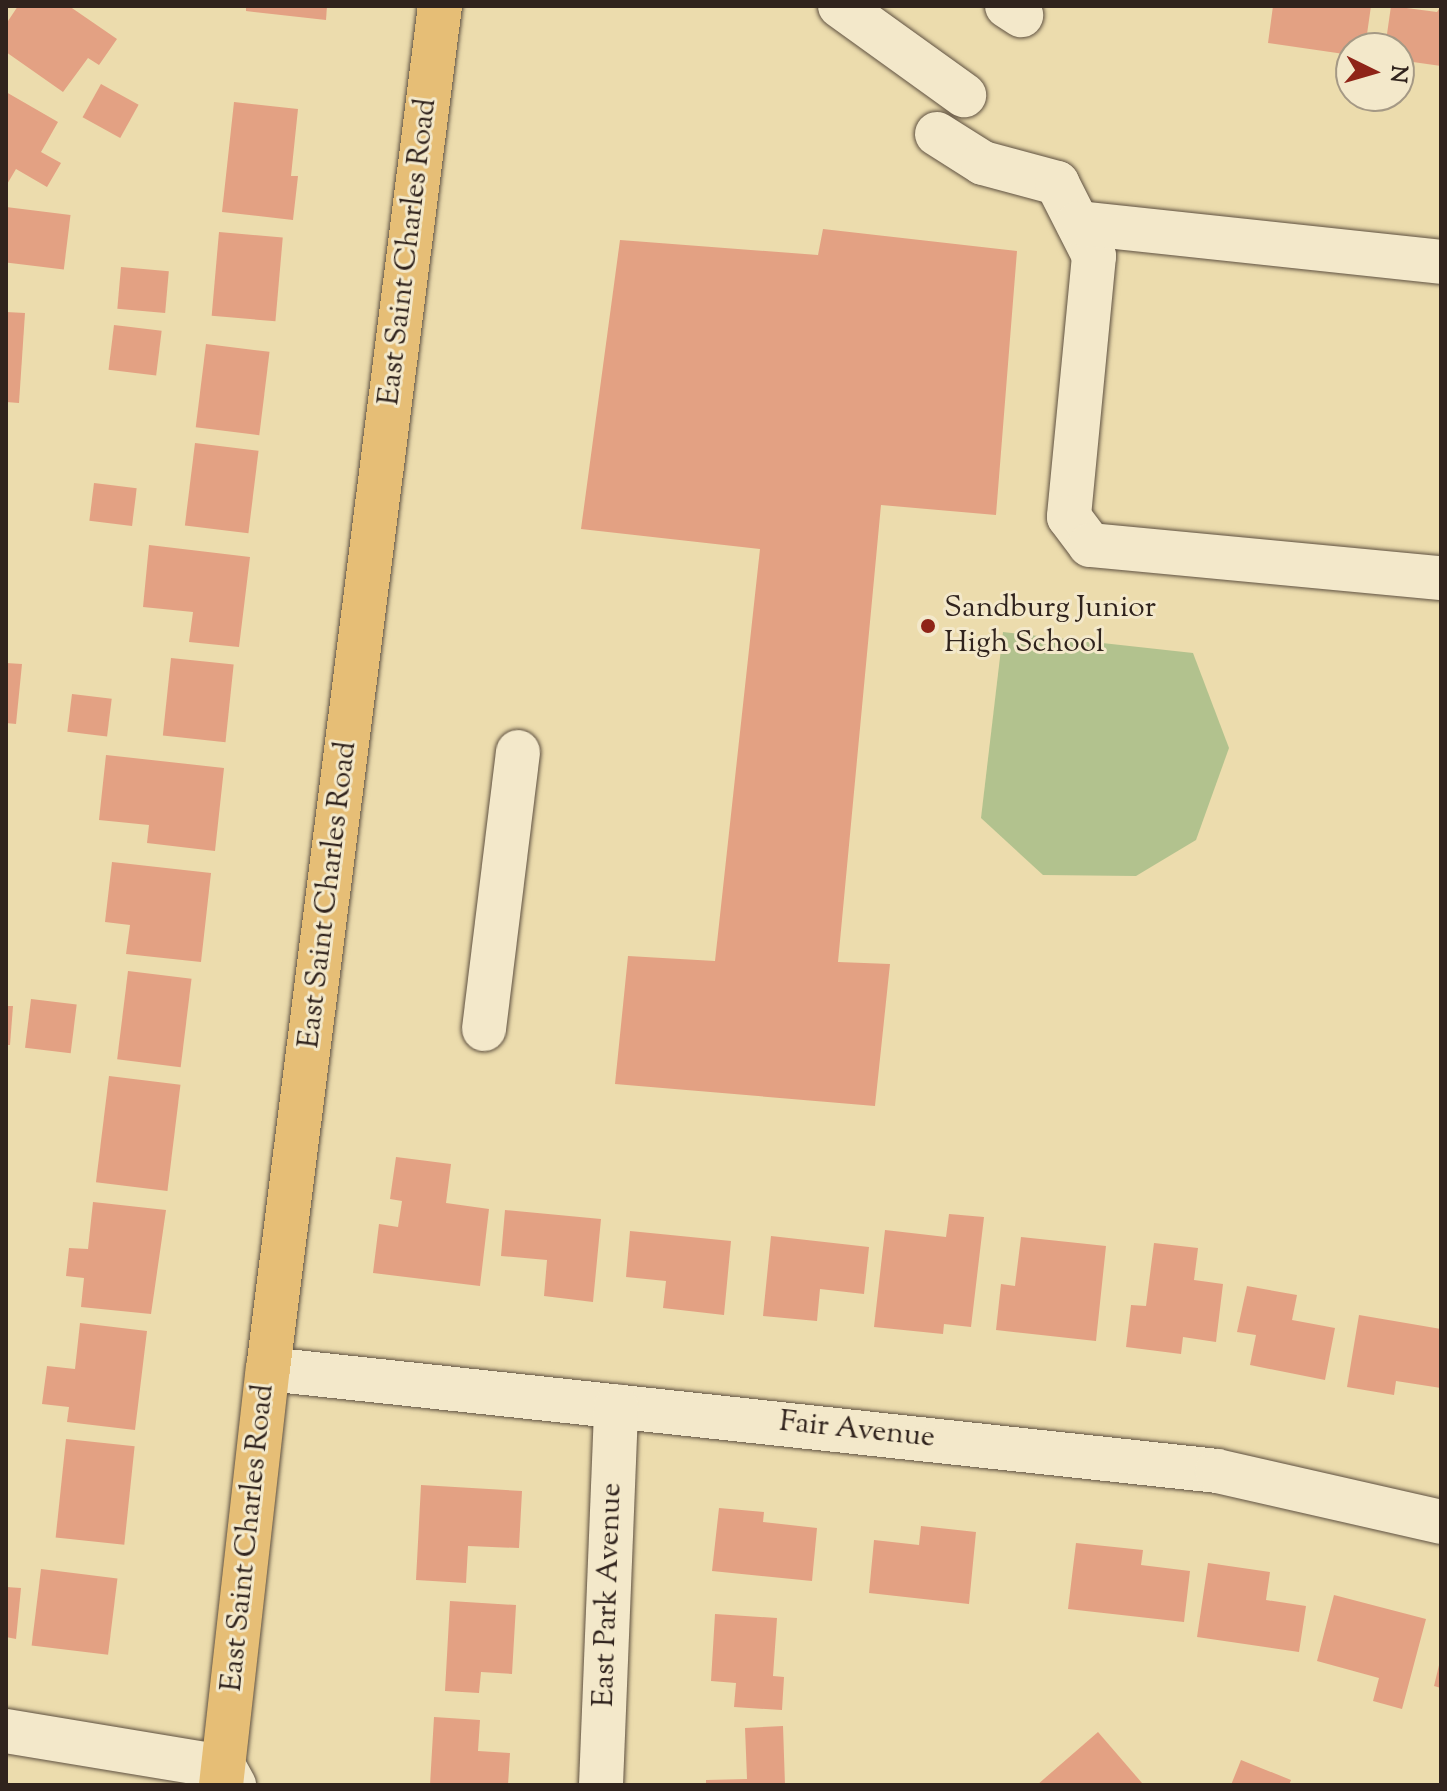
<!DOCTYPE html>
<html>
<head>
<meta charset="utf-8">
<style>
	body { margin:0 }
	#map { position:relative; width:1447px; height:1791px; overflow:hidden; background:#ecdcad; font-family:"Sorts Mill Goudy",serif }
	div>[style] { position:absolute }
	.green>* { inset:0; background:#b2c28e }
	.building>* { inset:0; background:#e3a183; transform-origin:0 0 }
	.roads { filter:drop-shadow(0 0 2px #5f5141) drop-shadow(0 0 2px #5f5141) }
	.minor>* { height:44px; margin:-22px; padding:0 22px; transform-origin:22px; border-radius:22px; background:#f3e8ca }
	.major>* { height:44px; margin:-22px; padding:0 22px; transform-origin:22px; border-radius:22px; background:#e6be76 }
	.dots>* { width:22px; height:22px; translate:-50% -50%; box-sizing:border-box; border:4px solid #f3e8ca; border-radius:50% }
	span { translate:-50% -50%; white-space:nowrap; text-align:center; line-height:1.15; -webkit-text-stroke:6px #f3e8ca; paint-order:stroke }
	.street-label { font-size:30px; color:#30231d }
	.poi-label { font-size:30px; color:#30231d }
	.left { translate:0 -50%; text-align:left }
	.frame { position:absolute; inset:0; border:8px solid #30231d; pointer-events:none }
	.north { position:absolute; left:1335px; top:32px; width:80px; height:80px; box-sizing:border-box; background:#f3e8ca; border:2px solid #a59985; border-radius:50%; rotate:95deg; font-size:22px; font-weight:700; line-height:32px; text-align:center; color:#30231d }
	.north::after { content:''; display:block; margin:auto; width:28px; height:36px; background:#8f2418; clip-path:polygon(50% 0,100% 100%,50% 72%,0 100%) }
</style>
</head>
<body>
<div id="map">
	<div class="green">
		<i style="clip-path:polygon(1003px 632px,1193px 653px,1229px 748px,1196px 840px,1136px 876px,1043px 875px,981px 818px)"></i>
	</div>
	<div class="building">
		<i style="clip-path:polygon(18px 6px,69px 6px,117px 39px,99px 65px,88px 58px,63px 92px,6px 52px,6px 24px)"></i>
		<i style="clip-path:polygon(246px 6px,327px 6px,326px 20px,246px 11px)"></i>
		<i style="clip-path:polygon(1273px 6px,1371px 6px,1365px 48px,1351px 48px,1351px 55px,1268px 43px)"></i>
		<i style="clip-path:polygon(1391px 6px,1437px 12px,1441px 6px,1441px 66px,1399px 60px,1399px 48px,1385px 48px)"></i>
		<i style="left:101px;top:84px;width:43px;height:38px;rotate:29deg"></i>
		<i style="clip-path:polygon(6px 92px,58px 122px,41px 152px,61px 163px,47px 187px,16px 169px,6px 186px)"></i>
		<i style="clip-path:polygon(234px 102px,298px 109px,291px 176px,298px 176px,293px 220px,222px 212px)"></i>
		<i style="left:6px;top:207px;width:65px;height:55px;rotate:7deg"></i>
		<i style="clip-path:polygon(823px 229px,1017px 251px,996px 515px,881px 505px,838px 962px,890px 964px,875px 1106px,615px 1084px,628px 956px,715px 961px,760px 549px,581px 529px,620px 240px,818px 255px)"></i>
		<i style="left:219px;top:232px;width:64px;height:84px;rotate:5deg"></i>
		<i style="left:121px;top:267px;width:48px;height:42px;rotate:5deg"></i>
		<i style="clip-path:polygon(6px 312px,25px 313px,19px 403px,6px 402px)"></i>
		<i style="left:114px;top:325px;width:48px;height:45px;rotate:7deg"></i>
		<i style="left:206px;top:344px;width:64px;height:84px;rotate:7deg"></i>
		<i style="left:195px;top:443px;width:64px;height:83px;rotate:7deg"></i>
		<i style="left:94px;top:483px;width:43px;height:38px;rotate:7deg"></i>
		<i style="clip-path:polygon(149px 545px,250px 557px,239px 647px,189px 642px,193px 612px,143px 607px)"></i>
		<i style="left:171px;top:658px;width:63px;height:78px;rotate:6deg"></i>
		<i style="clip-path:polygon(6px 663px,22px 664px,16px 724px,6px 723px)"></i>
		<i style="left:72px;top:694px;width:40px;height:38px;rotate:7deg"></i>
		<i style="clip-path:polygon(106px 755px,224px 768px,215px 851px,147px 843px,149px 825px,99px 820px)"></i>
		<i style="clip-path:polygon(112px 862px,211px 873px,201px 962px,126px 954px,130px 925px,105px 922px)"></i>
		<i style="left:128px;top:971px;width:64px;height:89px;rotate:7deg"></i>
		<i style="left:31px;top:999px;width:46px;height:49px;rotate:7deg"></i>
		<i style="clip-path:polygon(6px 1006px,13px 1006px,10px 1045px,6px 1045px)"></i>
		<i style="left:109px;top:1076px;width:72px;height:107px;rotate:7deg"></i>
		<i style="clip-path:polygon(396px 1157px,451px 1164px,446px 1203px,489px 1209px,480px 1286px,373px 1273px,379px 1224px,398px 1227px,402px 1201px,390px 1199px)"></i>
		<i style="clip-path:polygon(93px 1202px,166px 1210px,151px 1314px,81px 1307px,84px 1278px,66px 1276px,69px 1248px,88px 1249px)"></i>
		<i style="clip-path:polygon(505px 1210px,601px 1219px,593px 1302px,544px 1296px,547px 1260px,501px 1256px)"></i>
		<i style="clip-path:polygon(949px 1214px,984px 1217px,971px 1327px,944px 1324px,943px 1334px,874px 1327px,885px 1230px,946px 1237px)"></i>
		<i style="clip-path:polygon(630px 1231px,731px 1241px,724px 1315px,663px 1308px,666px 1281px,626px 1277px)"></i>
		<i style="clip-path:polygon(771px 1236px,869px 1247px,864px 1294px,820px 1289px,817px 1321px,763px 1316px)"></i>
		<i style="clip-path:polygon(1021px 1237px,1106px 1246px,1096px 1341px,996px 1330px,1001px 1284px,1015px 1286px)"></i>
		<i style="clip-path:polygon(1154px 1243px,1198px 1248px,1194px 1280px,1223px 1284px,1216px 1342px,1183px 1337px,1181px 1354px,1126px 1347px,1131px 1305px,1146px 1306px)"></i>
		<i style="clip-path:polygon(1247px 1286px,1297px 1295px,1292px 1320px,1335px 1328px,1325px 1380px,1250px 1365px,1256px 1335px,1237px 1332px)"></i>
		<i style="clip-path:polygon(1359px 1315px,1441px 1329px,1441px 1388px,1396px 1381px,1394px 1395px,1347px 1387px)"></i>
		<i style="clip-path:polygon(80px 1323px,147px 1331px,135px 1430px,67px 1422px,69px 1407px,42px 1404px,47px 1366px,75px 1369px)"></i>
		<i style="left:66px;top:1439px;width:69px;height:99px;rotate:6deg"></i>
		<i style="clip-path:polygon(421px 1485px,522px 1491px,519px 1548px,468px 1546px,466px 1583px,416px 1580px)"></i>
		<i style="clip-path:polygon(719px 1508px,764px 1512px,763px 1522px,817px 1528px,812px 1581px,712px 1571px)"></i>
		<i style="clip-path:polygon(921px 1526px,976px 1532px,969px 1604px,869px 1593px,874px 1540px,919px 1545px)"></i>
		<i style="clip-path:polygon(1076px 1543px,1143px 1550px,1141px 1565px,1190px 1571px,1184px 1622px,1068px 1609px)"></i>
		<i style="clip-path:polygon(1208px 1563px,1270px 1572px,1266px 1600px,1306px 1606px,1299px 1652px,1197px 1637px)"></i>
		<i style="left:41px;top:1569px;width:77px;height:77px;rotate:7deg"></i>
		<i style="clip-path:polygon(6px 1587px,21px 1588px,16px 1639px,6px 1637px)"></i>
		<i style="clip-path:polygon(1334px 1595px,1426px 1619px,1402px 1709px,1373px 1701px,1379px 1678px,1317px 1661px)"></i>
		<i style="clip-path:polygon(450px 1601px,516px 1605px,512px 1674px,481px 1672px,479px 1693px,445px 1691px)"></i>
		<i style="clip-path:polygon(715px 1614px,777px 1618px,773px 1676px,784px 1677px,782px 1710px,734px 1707px,736px 1683px,711px 1681px)"></i>
		<i style="clip-path:polygon(1440px 1661px,1441px 1661px,1441px 1688px,1434px 1686px)"></i>
		<i style="clip-path:polygon(434px 1717px,480px 1720px,478px 1751px,510px 1753px,508px 1785px,430px 1785px)"></i>
		<i style="clip-path:polygon(783px 1726px,785px 1785px,706px 1785px,706px 1780px,747px 1779px,745px 1728px)"></i>
		<i style="clip-path:polygon(1098px 1732px,1142px 1783px,1037px 1785px)"></i>
		<i style="clip-path:polygon(1241px 1760px,1291px 1780px,1289px 1785px,1231px 1785px)"></i>
	</div>
	<div class="roads">
		<div class="minor">
			<i style="left:840px;top:6px;width:153px;rotate:35.7deg"></i>
			<i style="left:1007px;top:6px;width:17px;rotate:33deg"></i>
			<i style="left:937px;top:134px;width:54px;rotate:32.2deg"></i>
			<i style="left:983px;top:163px;width:77px;rotate:15.1deg"></i>
			<i style="left:1057px;top:183px;width:82px;rotate:63.1deg"></i>
			<i style="left:1094px;top:256px;width:262px;rotate:95.5deg"></i>
			<i style="left:1069px;top:517px;width:35px;rotate:53deg"></i>
			<i style="left:1090px;top:545px;width:353px;rotate:5.4deg"></i>
			<i style="left:1078px;top:223px;width:365px;rotate:6.1deg"></i>
			<i style="left:484px;top:1029px;width:279px;rotate:-83deg"></i>
			<i style="left:268px;top:1369px;width:954px;rotate:6.13deg"></i>
			<i style="left:1217px;top:1471px;width:230px;rotate:12.8deg"></i>
			<i style="left:6px;top:1731px;width:221px;rotate:9.4deg"></i>
			<i style="left:224px;top:1767px;width:21px;rotate:61deg"></i>
			<i style="left:601px;top:1785px;width:379px;rotate:-87.7deg"></i>
		</div>
		<div class="major">
			<i style="left:221px;top:1785px;width:419px;rotate:-83.6deg"></i>
			<i style="left:268px;top:1369px;width:1374px;rotate:-82.81deg"></i>
		</div>
	</div>
	<div class="dots">
		<i style="left:928px;top:626px;background:#8f2418"></i>
	</div>
	<div class="street-label">
		<span style="left:409px;top:252px;rotate:-83deg">East Saint Charles Road</span>
		<span style="left:329px;top:895px;rotate:-83deg">East Saint Charles Road</span>
		<span style="left:857px;top:1431px;rotate:6deg">Fair Avenue</span>
		<span style="left:249px;top:1538px;rotate:-84deg">East Saint Charles Road</span>
		<span style="left:609px;top:1595px;rotate:-88deg">East Park Avenue</span>
	</div>
	<div class="poi-label">
		<span class="left" style="left:944px;top:626px">Sandburg Junior<br>High School</span>
	</div>
	<div class="frame"></div>
	<div class="north">N</div>
</div>
</body>
</html>
